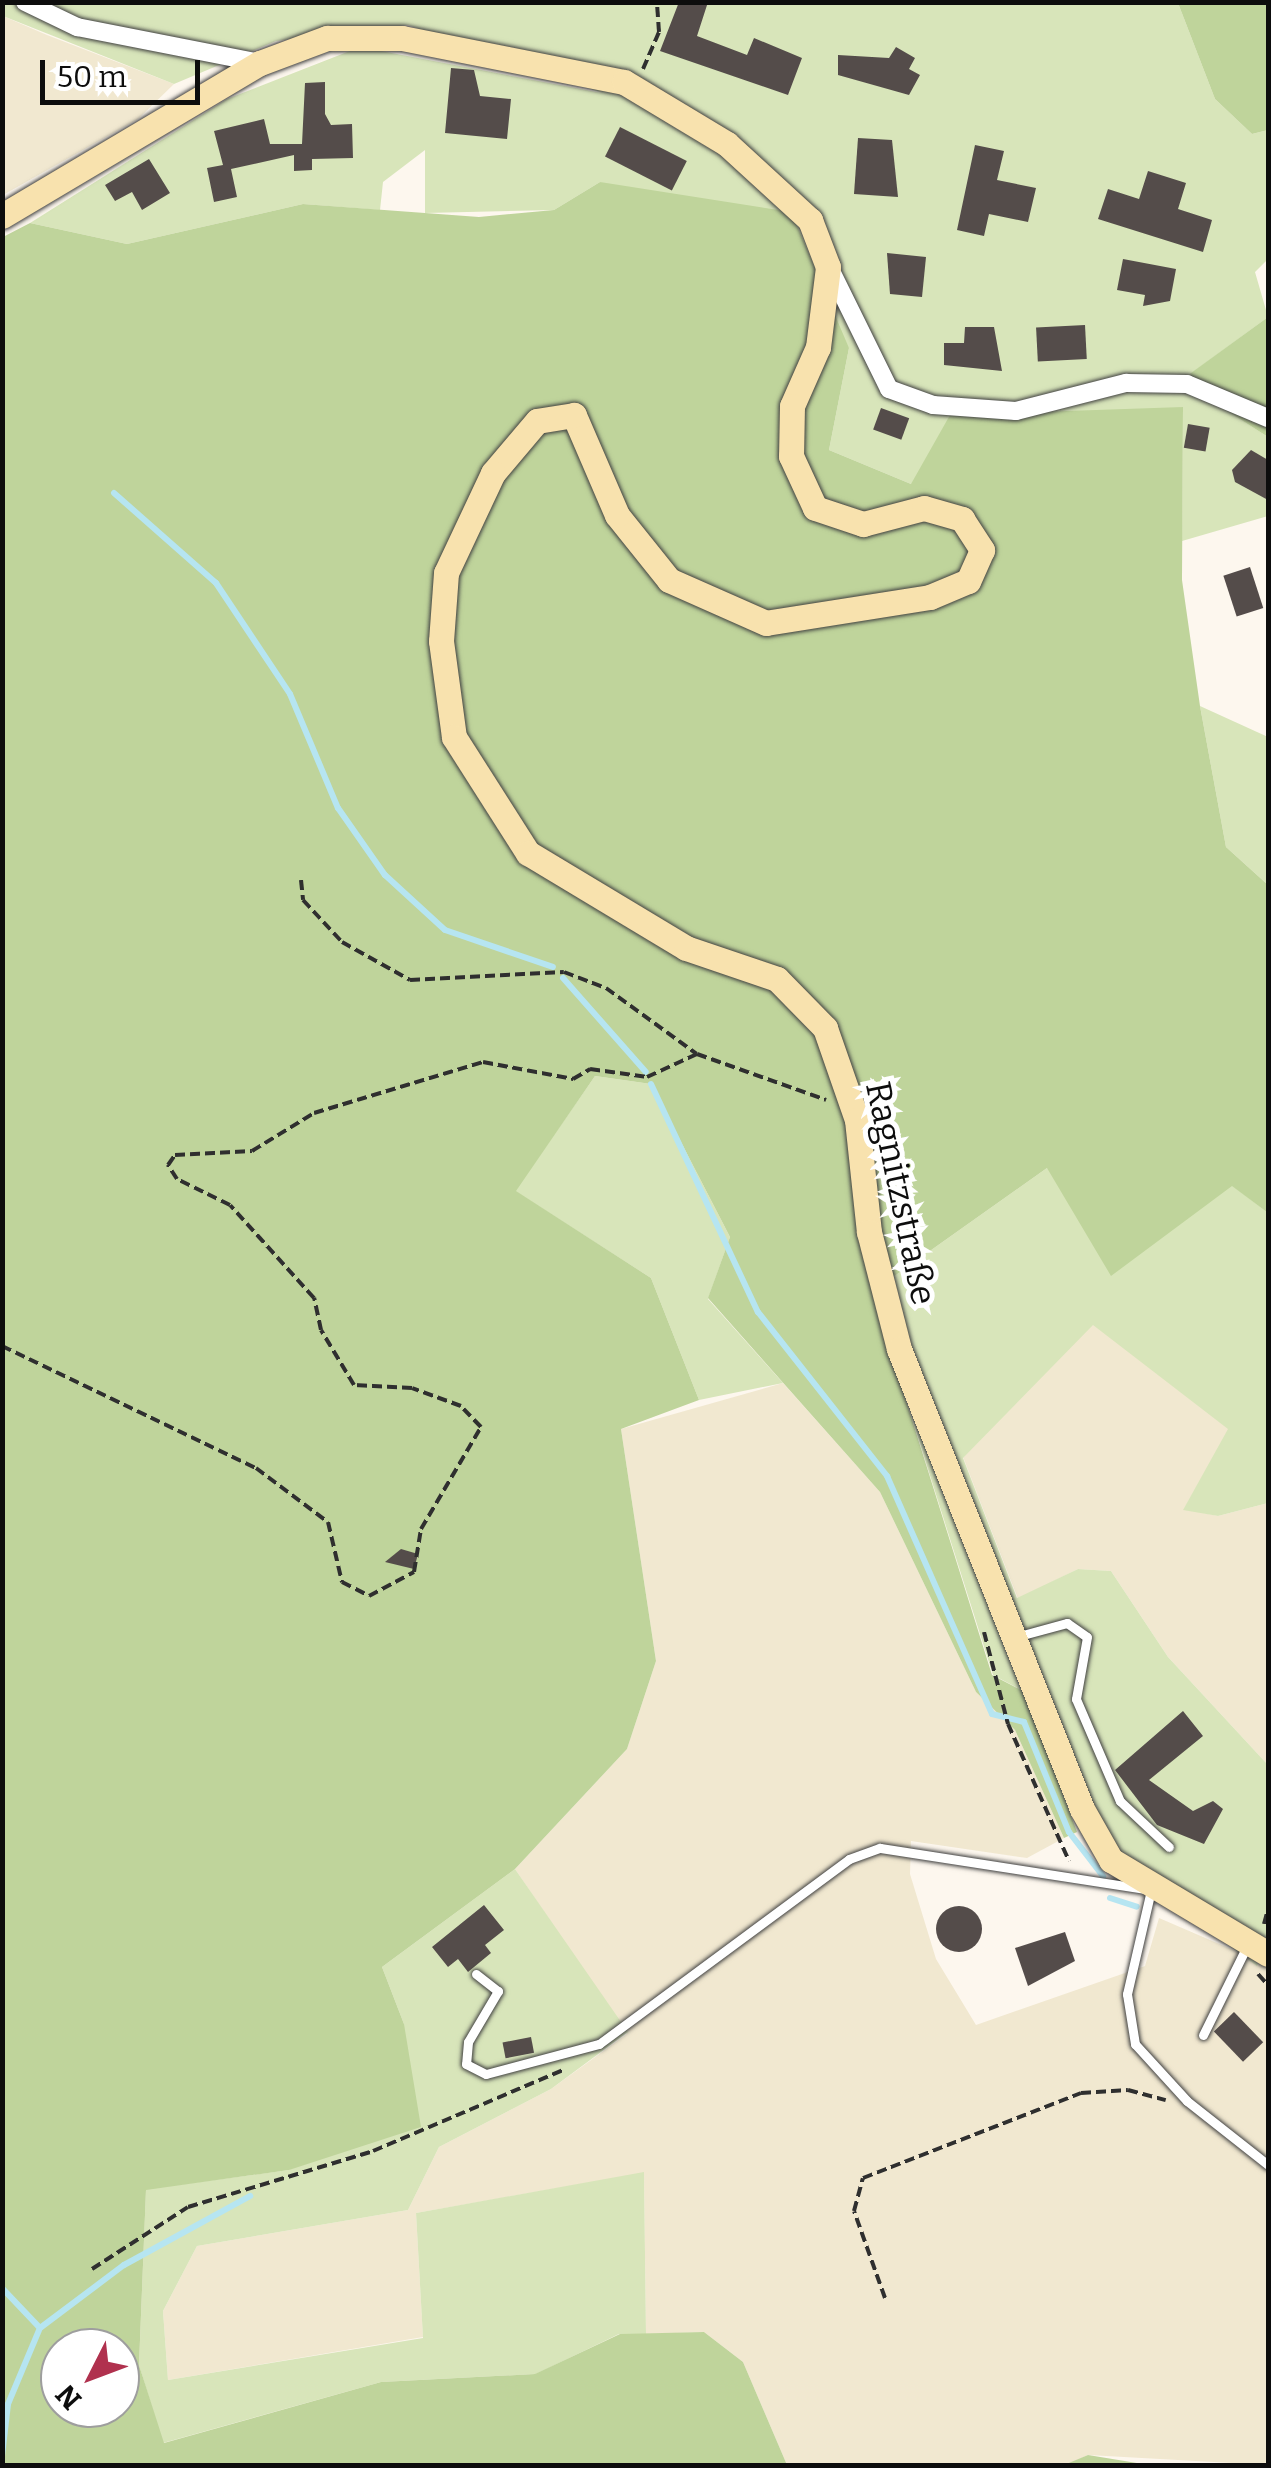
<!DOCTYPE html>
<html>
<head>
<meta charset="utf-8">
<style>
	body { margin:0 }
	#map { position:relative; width:1271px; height:2468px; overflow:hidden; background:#fdf7ee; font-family:Bitter,serif }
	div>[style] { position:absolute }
	.farmland>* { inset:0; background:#f1e8d0 }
	.green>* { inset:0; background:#d8e5ba }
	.forest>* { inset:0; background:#bfd49b }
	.stream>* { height:6px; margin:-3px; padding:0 3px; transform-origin:3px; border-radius:3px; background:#b6e5f1 }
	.building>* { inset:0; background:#544c4a; transform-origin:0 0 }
	.round { border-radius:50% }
	.path>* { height:4px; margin-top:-2px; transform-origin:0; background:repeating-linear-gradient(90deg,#2f2f2f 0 10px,transparent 0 15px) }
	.roads { filter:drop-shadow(0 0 2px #404040) drop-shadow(0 0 2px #404040) }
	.lane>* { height:9px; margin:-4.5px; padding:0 4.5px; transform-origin:4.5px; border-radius:4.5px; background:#fff }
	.street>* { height:18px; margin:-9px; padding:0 9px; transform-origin:9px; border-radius:9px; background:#fff }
	.secondary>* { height:25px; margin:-12.5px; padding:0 12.5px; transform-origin:12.5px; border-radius:12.5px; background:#f8e2ae }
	span { translate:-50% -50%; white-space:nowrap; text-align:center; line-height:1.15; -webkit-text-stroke:10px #fff; paint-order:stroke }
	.street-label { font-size:35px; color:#0d0d0d }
	.frame { position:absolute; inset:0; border:5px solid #0d0d0d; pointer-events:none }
	.north { position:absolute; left:40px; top:2328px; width:100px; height:100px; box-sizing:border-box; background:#fff; border:2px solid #9e9e9e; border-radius:50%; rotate:228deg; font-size:28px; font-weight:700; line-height:40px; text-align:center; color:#0d0d0d }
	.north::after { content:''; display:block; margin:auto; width:35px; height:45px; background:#b0314e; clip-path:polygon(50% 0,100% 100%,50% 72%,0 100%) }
	.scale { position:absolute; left:40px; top:60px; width:160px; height:45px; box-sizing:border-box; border:5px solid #0d0d0d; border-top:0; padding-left:12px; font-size:30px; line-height:35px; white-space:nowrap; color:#0d0d0d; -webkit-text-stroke:8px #fff; paint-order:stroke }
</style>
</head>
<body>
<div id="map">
	<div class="farmland">
		<i style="clip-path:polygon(3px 16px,47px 35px,174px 84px,138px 119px,3px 195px)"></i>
		<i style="clip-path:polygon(1093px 1324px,1229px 1429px,1184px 1509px,1218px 1516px,1268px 1503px,1268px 1765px,1168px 1657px,1111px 1571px,1078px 1569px,1018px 1599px,963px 1457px)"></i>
		<i style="clip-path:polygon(783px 1383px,880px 1492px,976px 1692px,1015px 1730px,1064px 1838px,1027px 1858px,911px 1841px,910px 1874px,936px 1959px,976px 2025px,1145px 1966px,1159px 1918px,1261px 1962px,1268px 1942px,1268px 2465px,1088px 2455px,1064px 2466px,787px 2465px,743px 2362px,704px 2332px,646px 2334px,644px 2173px,416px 2213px,423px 2337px,168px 2380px,163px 2311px,197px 2246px,408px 2210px,439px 2147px,551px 2089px,627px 2034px,515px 1869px,627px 1749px,656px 1661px,621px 1429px)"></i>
	</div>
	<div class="green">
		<i style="clip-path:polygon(2px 3px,1178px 3px,1215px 99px,1252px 134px,1268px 130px,1268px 259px,1255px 272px,1268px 317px,1181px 381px,1268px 437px,1268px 516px,1182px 541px,1183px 407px,911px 484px,829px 450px,849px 348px,600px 182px,554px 210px,425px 213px,425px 150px,383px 182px,380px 210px,303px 204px,127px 244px,30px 223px,227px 99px,360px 47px,602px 93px,408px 25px,276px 41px,174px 84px,3px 16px)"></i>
		<i style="clip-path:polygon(1200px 706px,1268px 737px,1268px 885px,1226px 847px)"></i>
		<i style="clip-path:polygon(595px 1076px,651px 1084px,730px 1237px,708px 1299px,783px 1383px,699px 1400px,651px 1278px,515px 1191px)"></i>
		<i style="clip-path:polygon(1047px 1168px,1233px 1186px,1268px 1213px,1268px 1503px,1218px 1516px,1183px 1510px,1228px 1429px,1093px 1325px,963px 1458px,1017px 1598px,1078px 1569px,1111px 1571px,1168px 1657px,1268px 1765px,1268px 1935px,1257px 1966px,1111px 1860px,1025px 1692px,993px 1675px,872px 1292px)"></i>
		<i style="clip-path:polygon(515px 1869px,628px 2032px,551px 2089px,439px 2147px,408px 2210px,197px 2246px,163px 2311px,168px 2380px,423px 2338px,416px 2213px,644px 2172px,646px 2334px,619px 2334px,536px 2374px,381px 2382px,163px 2443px,139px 2365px,146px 2189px,289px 2170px,404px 2024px,382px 1967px)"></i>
	</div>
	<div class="forest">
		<i style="clip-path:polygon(1178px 3px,1268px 3px,1268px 130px,1252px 134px,1215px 99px)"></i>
		<i style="clip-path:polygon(evenodd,600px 182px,791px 212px,849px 348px,829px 450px,911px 484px,950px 415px,1183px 407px,1182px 580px,1200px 706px,1226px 847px,1268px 885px,1268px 1213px,1232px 1186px,1111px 1276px,1047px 1168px,872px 1292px,992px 1675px,1025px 1692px,1077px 1832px,1064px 1838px,1015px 1730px,976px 1692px,880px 1492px,708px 1298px,730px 1237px,651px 1084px,595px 1076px,516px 1191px,651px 1278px,699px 1400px,621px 1429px,656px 1661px,627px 1749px,515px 1869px,382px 1967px,404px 2024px,421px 2127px,289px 2170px,146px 2190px,139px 2365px,164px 2443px,381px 2382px,535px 2374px,620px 2334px,704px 2332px,743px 2362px,787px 2465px,3px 2466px,3px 237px,30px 223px,127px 244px,303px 204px,479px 217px,554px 210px,600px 182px,60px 2348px,120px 2348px,120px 2408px,60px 2408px,60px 2348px)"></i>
		<i style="clip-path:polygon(1268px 317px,1268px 437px,1180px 381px)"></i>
		<i style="clip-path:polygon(1088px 2455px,1149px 2465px,1064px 2465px)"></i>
	</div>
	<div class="stream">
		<i style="left:114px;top:493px;width:136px;rotate:41.4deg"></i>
		<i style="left:216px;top:583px;width:133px;rotate:56.3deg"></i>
		<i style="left:290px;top:694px;width:124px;rotate:67.2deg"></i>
		<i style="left:338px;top:808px;width:82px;rotate:55deg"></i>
		<i style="left:385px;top:875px;width:81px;rotate:42.5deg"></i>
		<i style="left:445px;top:930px;width:114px;rotate:18.9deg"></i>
		<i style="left:563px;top:978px;width:125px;rotate:48.6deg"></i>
		<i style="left:651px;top:1084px;width:252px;rotate:64.9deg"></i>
		<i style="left:758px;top:1312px;width:209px;rotate:51.8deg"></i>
		<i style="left:887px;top:1476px;width:260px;rotate:66.2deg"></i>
		<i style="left:992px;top:1714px;width:33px;rotate:14deg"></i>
		<i style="left:1024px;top:1722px;width:119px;rotate:67.8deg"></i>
		<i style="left:1069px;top:1832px;width:56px;rotate:52.3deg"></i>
		<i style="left:1110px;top:1898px;width:28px;rotate:18deg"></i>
		<i style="left:2px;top:2288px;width:55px;rotate:46.5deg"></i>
		<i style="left:2px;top:2456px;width:52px;rotate:-83.4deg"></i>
		<i style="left:8px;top:2404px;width:82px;rotate:-67.2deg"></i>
		<i style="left:40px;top:2328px;width:105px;rotate:-36.9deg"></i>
		<i style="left:124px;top:2265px;width:144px;rotate:-28.7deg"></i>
	</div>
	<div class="building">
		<i style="clip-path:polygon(679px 2px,708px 2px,697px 36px,747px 55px,754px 38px,802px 58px,788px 95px,660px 51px)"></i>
		<i style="clip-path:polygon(896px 47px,915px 58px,909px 69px,920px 75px,909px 95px,838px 75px,838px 55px,889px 58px)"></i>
		<i style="clip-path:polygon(451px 68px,474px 70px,480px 96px,511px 99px,507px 139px,445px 133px)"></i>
		<i style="clip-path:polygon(325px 82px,325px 114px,331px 125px,352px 124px,353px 158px,312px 159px,312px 170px,294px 171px,294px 155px,231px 169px,237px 197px,214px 202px,207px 168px,223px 165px,214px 131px,264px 119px,270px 144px,302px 144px,305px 83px)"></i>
		<i style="left:620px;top:127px;width:75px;height:33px;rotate:27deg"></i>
		<i style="clip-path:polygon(858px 138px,892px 140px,898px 197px,854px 194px)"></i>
		<i style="clip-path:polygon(975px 145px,1004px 151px,997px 180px,1036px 188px,1028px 222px,989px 214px,984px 236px,957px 230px)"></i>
		<i style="clip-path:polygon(149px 159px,170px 193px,142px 210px,132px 192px,115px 201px,105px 185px)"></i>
		<i style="clip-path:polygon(1148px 171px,1186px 183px,1178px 209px,1212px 220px,1203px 252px,1098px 219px,1108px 189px,1139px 199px)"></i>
		<i style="clip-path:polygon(887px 253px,926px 257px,922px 297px,890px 294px)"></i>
		<i style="clip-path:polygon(1123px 259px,1176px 269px,1170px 301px,1143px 306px,1145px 295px,1117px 290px)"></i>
		<i style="left:1085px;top:325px;width:34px;height:49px;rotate:87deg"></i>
		<i style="clip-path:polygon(965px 327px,994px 327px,1002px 371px,944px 365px,944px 343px,964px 343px)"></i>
		<i style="left:881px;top:408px;width:30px;height:23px;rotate:20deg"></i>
		<i style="left:1188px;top:424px;width:22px;height:24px;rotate:10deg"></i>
		<i style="clip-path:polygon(1251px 450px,1268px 460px,1268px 500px,1235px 482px,1232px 470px)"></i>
		<i style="left:1250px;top:567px;width:43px;height:28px;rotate:72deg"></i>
		<i style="clip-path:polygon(401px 1549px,418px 1554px,414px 1569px,385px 1562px)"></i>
		<i style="clip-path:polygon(1183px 1711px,1203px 1736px,1149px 1780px,1193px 1811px,1213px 1801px,1223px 1809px,1204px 1844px,1157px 1825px,1115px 1770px)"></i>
		<i style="clip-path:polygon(484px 1905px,504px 1930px,485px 1945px,491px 1953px,468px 1972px,458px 1959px,448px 1967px,432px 1947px)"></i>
		<i class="round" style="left:936px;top:1906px;width:46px;height:46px"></i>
		<i style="clip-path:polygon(1065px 1932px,1075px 1961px,1028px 1986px,1015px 1948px)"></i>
		<i style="left:1234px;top:2012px;width:42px;height:28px;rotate:46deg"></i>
		<i style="left:531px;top:2037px;width:16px;height:29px;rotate:79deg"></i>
	</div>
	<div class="path">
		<i style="left:643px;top:69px;width:40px;rotate:-66.6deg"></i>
		<i style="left:659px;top:32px;width:30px;rotate:-94deg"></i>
		<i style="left:301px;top:880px;width:20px;rotate:84deg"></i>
		<i style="left:303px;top:900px;width:57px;rotate:47.1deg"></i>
		<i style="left:342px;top:942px;width:78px;rotate:29.2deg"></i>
		<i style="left:410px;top:980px;width:154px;rotate:-3deg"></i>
		<i style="left:564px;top:972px;width:45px;rotate:20.9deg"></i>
		<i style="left:606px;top:988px;width:112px;rotate:36deg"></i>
		<i style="left:2px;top:1346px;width:282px;rotate:25.7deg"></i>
		<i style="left:256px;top:1468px;width:90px;rotate:36.9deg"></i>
		<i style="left:328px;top:1522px;width:62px;rotate:76.9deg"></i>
		<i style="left:342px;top:1582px;width:30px;rotate:27deg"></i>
		<i style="left:369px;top:1596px;width:51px;rotate:-28.1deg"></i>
		<i style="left:414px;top:1572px;width:44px;rotate:-80.8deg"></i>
		<i style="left:421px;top:1529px;width:118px;rotate:-59.5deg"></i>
		<i style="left:481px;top:1427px;width:29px;rotate:-134deg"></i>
		<i style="left:461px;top:1406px;width:52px;rotate:-159.8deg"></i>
		<i style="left:412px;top:1388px;width:58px;rotate:-177deg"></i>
		<i style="left:354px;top:1385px;width:64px;rotate:-121deg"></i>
		<i style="left:321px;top:1330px;width:33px;rotate:-102deg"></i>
		<i style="left:314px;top:1298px;width:125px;rotate:-132.1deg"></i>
		<i style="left:230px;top:1205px;width:59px;rotate:-153.9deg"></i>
		<i style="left:177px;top:1179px;width:17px;rotate:-123deg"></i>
		<i style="left:168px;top:1165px;width:12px;rotate:-55deg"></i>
		<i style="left:175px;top:1155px;width:77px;rotate:-3deg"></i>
		<i style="left:252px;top:1151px;width:73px;rotate:-31.5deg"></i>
		<i style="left:314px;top:1113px;width:177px;rotate:-16.8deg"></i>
		<i style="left:483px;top:1062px;width:92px;rotate:10.7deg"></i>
		<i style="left:573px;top:1079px;width:20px;rotate:-30deg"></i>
		<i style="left:590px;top:1069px;width:58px;rotate:8deg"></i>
		<i style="left:647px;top:1077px;width:55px;rotate:-24.7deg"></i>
		<i style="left:697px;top:1054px;width:137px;rotate:19.6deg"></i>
		<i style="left:984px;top:1632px;width:95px;rotate:75.4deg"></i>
		<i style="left:1008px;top:1724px;width:150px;rotate:66deg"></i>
		<i style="left:1264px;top:1924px;width:16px;rotate:-75deg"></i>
		<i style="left:1258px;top:1974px;width:15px;rotate:48deg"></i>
		<i style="left:92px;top:2269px;width:114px;rotate:-32.9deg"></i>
		<i style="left:188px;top:2207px;width:193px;rotate:-16.8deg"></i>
		<i style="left:373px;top:2151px;width:207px;rotate:-23.1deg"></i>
		<i style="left:885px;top:2298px;width:92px;rotate:-109.6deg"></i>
		<i style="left:854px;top:2211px;width:34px;rotate:-75deg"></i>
		<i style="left:863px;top:2178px;width:234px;rotate:-21.3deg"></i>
		<i style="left:1081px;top:2093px;width:47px;rotate:-3.7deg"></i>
		<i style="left:1128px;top:2090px;width:39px;rotate:15deg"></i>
	</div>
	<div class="roads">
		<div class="lane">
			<i style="left:1019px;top:1636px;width:50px;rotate:-15.2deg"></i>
			<i style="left:1067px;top:1623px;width:24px;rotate:35deg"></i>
			<i style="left:1087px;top:1637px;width:63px;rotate:100.1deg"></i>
			<i style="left:1076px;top:1699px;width:111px;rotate:66.7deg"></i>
			<i style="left:1120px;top:1801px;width:67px;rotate:43.2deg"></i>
			<i style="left:476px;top:1974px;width:28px;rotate:38deg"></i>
			<i style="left:498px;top:1991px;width:59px;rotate:120.5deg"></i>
			<i style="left:468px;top:2042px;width:22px;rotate:95deg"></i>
			<i style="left:466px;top:2064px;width:22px;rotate:27deg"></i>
			<i style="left:486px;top:2074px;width:117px;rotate:-14.9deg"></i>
			<i style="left:599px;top:2044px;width:311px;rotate:-36.5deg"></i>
			<i style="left:849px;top:1859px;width:33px;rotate:-20deg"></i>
			<i style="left:880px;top:1848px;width:274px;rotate:8.8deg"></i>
			<i style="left:1151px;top:1890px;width:107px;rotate:103deg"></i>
			<i style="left:1127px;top:1994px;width:51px;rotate:80.9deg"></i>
			<i style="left:1135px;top:2044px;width:77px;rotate:47.6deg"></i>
			<i style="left:1187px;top:2101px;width:103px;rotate:38.3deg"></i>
			<i style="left:1203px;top:2035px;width:102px;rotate:-63.7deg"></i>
		</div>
		<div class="street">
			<i style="left:25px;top:2px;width:58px;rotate:25.7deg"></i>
			<i style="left:77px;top:27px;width:187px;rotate:11.1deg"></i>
			<i style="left:829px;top:267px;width:136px;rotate:63.8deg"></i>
			<i style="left:889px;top:389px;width:47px;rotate:20deg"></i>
			<i style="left:933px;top:405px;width:83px;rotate:4.1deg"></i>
			<i style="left:1016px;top:411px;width:114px;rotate:-14.3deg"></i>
			<i style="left:1126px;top:383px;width:61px;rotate:0.9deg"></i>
			<i style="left:1187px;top:384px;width:88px;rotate:22.8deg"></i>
		</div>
		<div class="secondary">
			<i style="left:2px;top:216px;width:300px;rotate:-30.7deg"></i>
			<i style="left:260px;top:63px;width:72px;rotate:-20.5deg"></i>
			<i style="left:327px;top:38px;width:75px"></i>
			<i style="left:402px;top:38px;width:226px;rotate:11.2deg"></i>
			<i style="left:624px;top:82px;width:120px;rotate:31deg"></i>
			<i style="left:727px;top:144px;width:113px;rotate:42.5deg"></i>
			<i style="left:810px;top:220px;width:50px;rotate:69deg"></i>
			<i style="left:828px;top:267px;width:81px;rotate:97.1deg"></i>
			<i style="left:818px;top:347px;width:64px;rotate:113.8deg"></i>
			<i style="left:792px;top:406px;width:50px;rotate:91.1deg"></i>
			<i style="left:791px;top:456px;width:57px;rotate:65.2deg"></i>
			<i style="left:815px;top:508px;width:51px;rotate:18.4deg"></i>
			<i style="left:863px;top:524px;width:63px;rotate:-14.7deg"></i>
			<i style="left:924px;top:508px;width:40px;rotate:16deg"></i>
			<i style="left:962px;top:519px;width:37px;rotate:57deg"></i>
			<i style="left:982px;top:550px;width:34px;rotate:114deg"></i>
			<i style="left:968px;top:581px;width:41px;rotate:157.2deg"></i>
			<i style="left:930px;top:597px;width:166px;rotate:171deg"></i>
			<i style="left:766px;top:623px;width:106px;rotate:-156.1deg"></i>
			<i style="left:669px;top:580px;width:83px;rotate:-128.7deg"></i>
			<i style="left:617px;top:515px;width:109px;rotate:-113.3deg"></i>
			<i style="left:574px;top:415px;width:37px;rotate:171deg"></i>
			<i style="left:537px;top:421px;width:68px;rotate:130.2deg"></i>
			<i style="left:493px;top:473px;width:110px;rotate:115.2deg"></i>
			<i style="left:446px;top:573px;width:68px;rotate:94.2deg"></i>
			<i style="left:441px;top:641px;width:97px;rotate:82.3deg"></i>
			<i style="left:454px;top:737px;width:138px;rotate:57.5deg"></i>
			<i style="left:528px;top:853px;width:184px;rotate:31deg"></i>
			<i style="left:686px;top:948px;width:96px;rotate:18.8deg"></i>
			<i style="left:777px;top:979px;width:69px;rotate:45.6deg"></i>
			<i style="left:825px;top:1028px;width:97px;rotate:70.8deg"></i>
			<i style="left:857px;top:1120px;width:113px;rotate:83.9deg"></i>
			<i style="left:869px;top:1232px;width:121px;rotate:75.6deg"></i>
			<i style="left:899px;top:1349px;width:495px;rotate:68.3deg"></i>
			<i style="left:1082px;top:1809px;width:59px;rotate:60.4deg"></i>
			<i style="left:1111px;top:1860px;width:183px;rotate:30.9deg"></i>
		</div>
	</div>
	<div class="street-label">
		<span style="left:901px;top:1193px;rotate:78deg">Ragnitzstraße</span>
	</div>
	<div class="frame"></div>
	<div class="north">N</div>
	<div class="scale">50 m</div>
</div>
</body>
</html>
